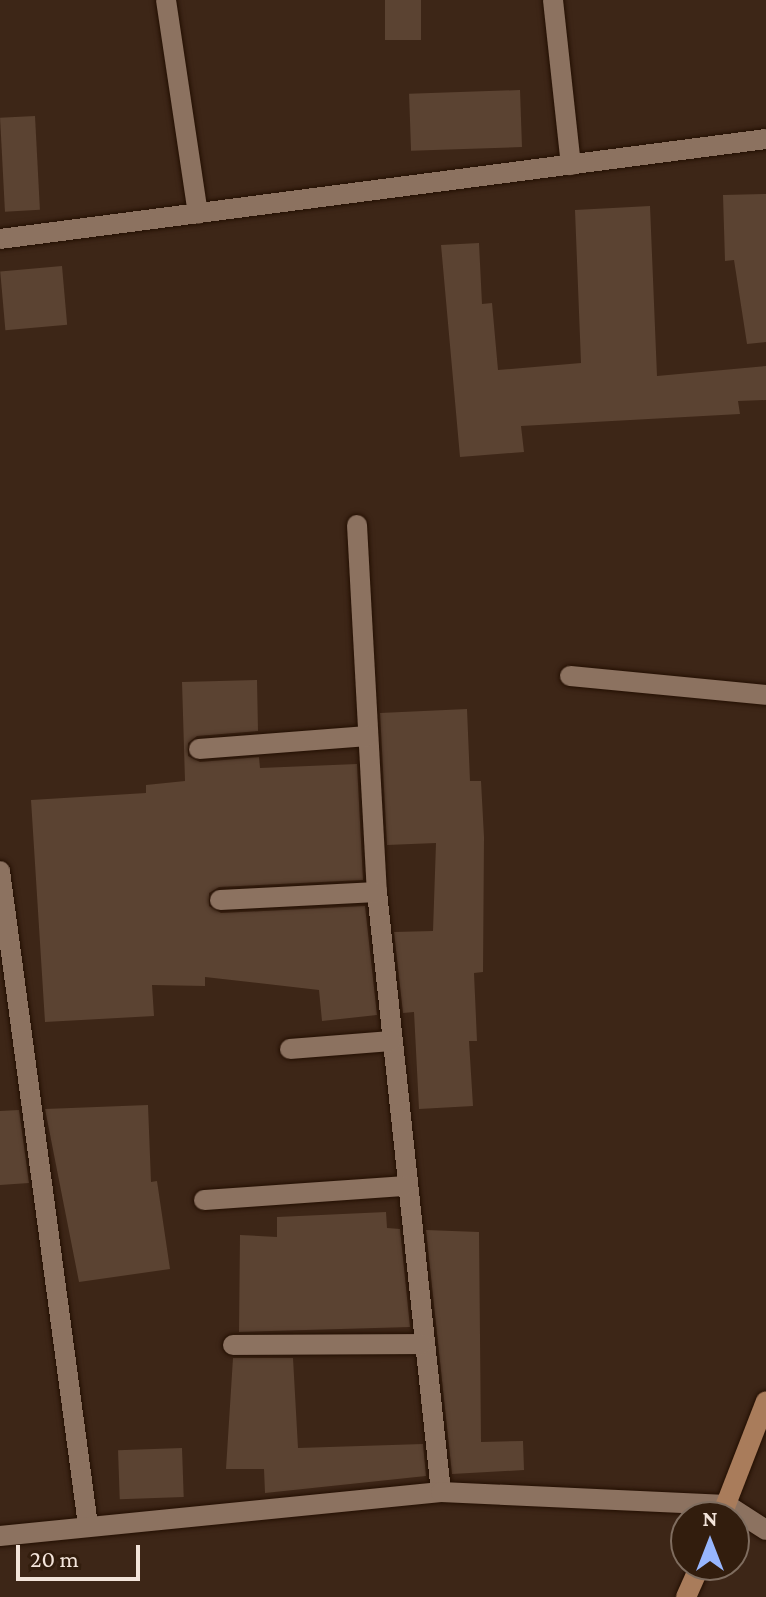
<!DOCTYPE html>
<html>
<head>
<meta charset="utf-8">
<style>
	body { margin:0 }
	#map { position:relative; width:766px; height:1597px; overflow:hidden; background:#3d2617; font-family:"Crimson Pro",serif }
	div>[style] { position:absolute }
	.building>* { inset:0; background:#5b4332; transform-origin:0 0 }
	.roads { filter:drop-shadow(0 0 2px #230f02) drop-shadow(0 0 2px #230f02) }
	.street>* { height:20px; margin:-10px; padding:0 10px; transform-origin:10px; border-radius:10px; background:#8c7260 }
	.secondary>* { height:20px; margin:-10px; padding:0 10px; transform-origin:10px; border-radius:10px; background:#a97c5b }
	span { translate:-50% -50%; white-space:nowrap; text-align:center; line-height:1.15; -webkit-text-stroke:8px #321d0d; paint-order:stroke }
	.north { position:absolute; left:670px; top:1501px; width:80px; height:80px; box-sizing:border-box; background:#321d0d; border:2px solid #7f6d5f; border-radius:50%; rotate:0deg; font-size:22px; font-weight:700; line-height:32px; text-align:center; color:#f3e4da }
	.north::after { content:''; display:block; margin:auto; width:28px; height:36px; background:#97b6fd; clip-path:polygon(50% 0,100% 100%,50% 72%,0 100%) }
	.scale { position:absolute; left:16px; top:1545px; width:124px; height:36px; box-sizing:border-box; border:4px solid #f3e4da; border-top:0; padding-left:10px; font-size:24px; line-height:28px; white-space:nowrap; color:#f3e4da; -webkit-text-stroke:6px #321d0d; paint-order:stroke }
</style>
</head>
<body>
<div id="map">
	<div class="building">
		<i style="left:385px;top:0;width:36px;height:40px"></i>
		<i style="left:520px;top:90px;width:57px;height:111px;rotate:88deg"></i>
		<i style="left:35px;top:116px;width:94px;height:35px;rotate:87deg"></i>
		<i style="clip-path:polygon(766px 194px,766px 342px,747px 344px,734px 260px,725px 261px,723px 195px)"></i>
		<i style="clip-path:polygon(650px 206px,657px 376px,766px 366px,766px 400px,738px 401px,740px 414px,521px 426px,524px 452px,460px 457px,441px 245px,479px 243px,482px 304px,492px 303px,498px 370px,581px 363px,575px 210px)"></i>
		<i style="left:62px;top:266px;width:59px;height:62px;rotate:85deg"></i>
		<i style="clip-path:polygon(257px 680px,258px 731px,197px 736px,188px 743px,188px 756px,200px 762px,259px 757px,260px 768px,357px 764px,363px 880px,219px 887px,209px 893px,209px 906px,221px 913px,365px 906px,377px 1015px,322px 1021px,319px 990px,205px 977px,205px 986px,152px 985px,154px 1016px,45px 1022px,31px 800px,146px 793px,146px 785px,185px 781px,182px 682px)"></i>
		<i style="clip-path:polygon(467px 709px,470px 781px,481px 781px,484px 837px,483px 972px,474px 973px,477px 1041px,469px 1041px,473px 1106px,419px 1109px,414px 1012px,403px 1013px,394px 932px,433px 931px,436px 843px,387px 845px,380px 713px)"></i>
		<i style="clip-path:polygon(148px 1105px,151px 1182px,157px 1181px,170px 1269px,79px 1282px,45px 1109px)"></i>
		<i style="clip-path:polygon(19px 1110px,29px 1183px,0 1185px,0 1111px)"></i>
		<i style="clip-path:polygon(386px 1212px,387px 1228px,400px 1229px,410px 1327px,239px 1332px,240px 1235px,277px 1237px,277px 1217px)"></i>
		<i style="clip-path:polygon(426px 1230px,479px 1232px,481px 1442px,523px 1441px,524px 1470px,452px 1474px)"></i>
		<i style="clip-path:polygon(233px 1358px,293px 1358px,298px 1448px,423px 1444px,426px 1476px,265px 1493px,264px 1469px,226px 1469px)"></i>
		<i style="left:182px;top:1448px;width:49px;height:64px;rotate:88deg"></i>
	</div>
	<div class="roads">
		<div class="street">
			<i style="left:166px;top:0;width:216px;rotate:81.5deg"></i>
			<i style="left:553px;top:0;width:166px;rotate:83.8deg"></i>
			<i style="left:0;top:239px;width:772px;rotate:-7.44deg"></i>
			<i style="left:357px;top:525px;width:368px;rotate:86.9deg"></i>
			<i style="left:377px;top:892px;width:603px;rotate:83.91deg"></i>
			<i style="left:570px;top:676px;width:197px;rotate:5.5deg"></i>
			<i style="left:199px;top:749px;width:169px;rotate:-4.4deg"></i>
			<i style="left:0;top:871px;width:660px;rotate:82.34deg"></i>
			<i style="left:220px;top:900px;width:157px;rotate:-2.9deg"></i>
			<i style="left:290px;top:1049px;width:101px;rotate:-4.5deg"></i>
			<i style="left:204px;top:1200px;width:200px;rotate:-4deg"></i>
			<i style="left:233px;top:1345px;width:188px;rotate:-0.3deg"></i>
			<i style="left:0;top:1536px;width:443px;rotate:-5.7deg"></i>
			<i style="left:441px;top:1492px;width:286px;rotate:2.6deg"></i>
			<i style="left:727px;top:1505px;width:46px;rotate:32.7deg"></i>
		</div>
		<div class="secondary">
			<i style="left:721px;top:1517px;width:124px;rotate:-68.8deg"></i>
			<i style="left:686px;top:1597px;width:35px;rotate:-66deg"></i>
		</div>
	</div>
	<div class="north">N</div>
	<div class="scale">20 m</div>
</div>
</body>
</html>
